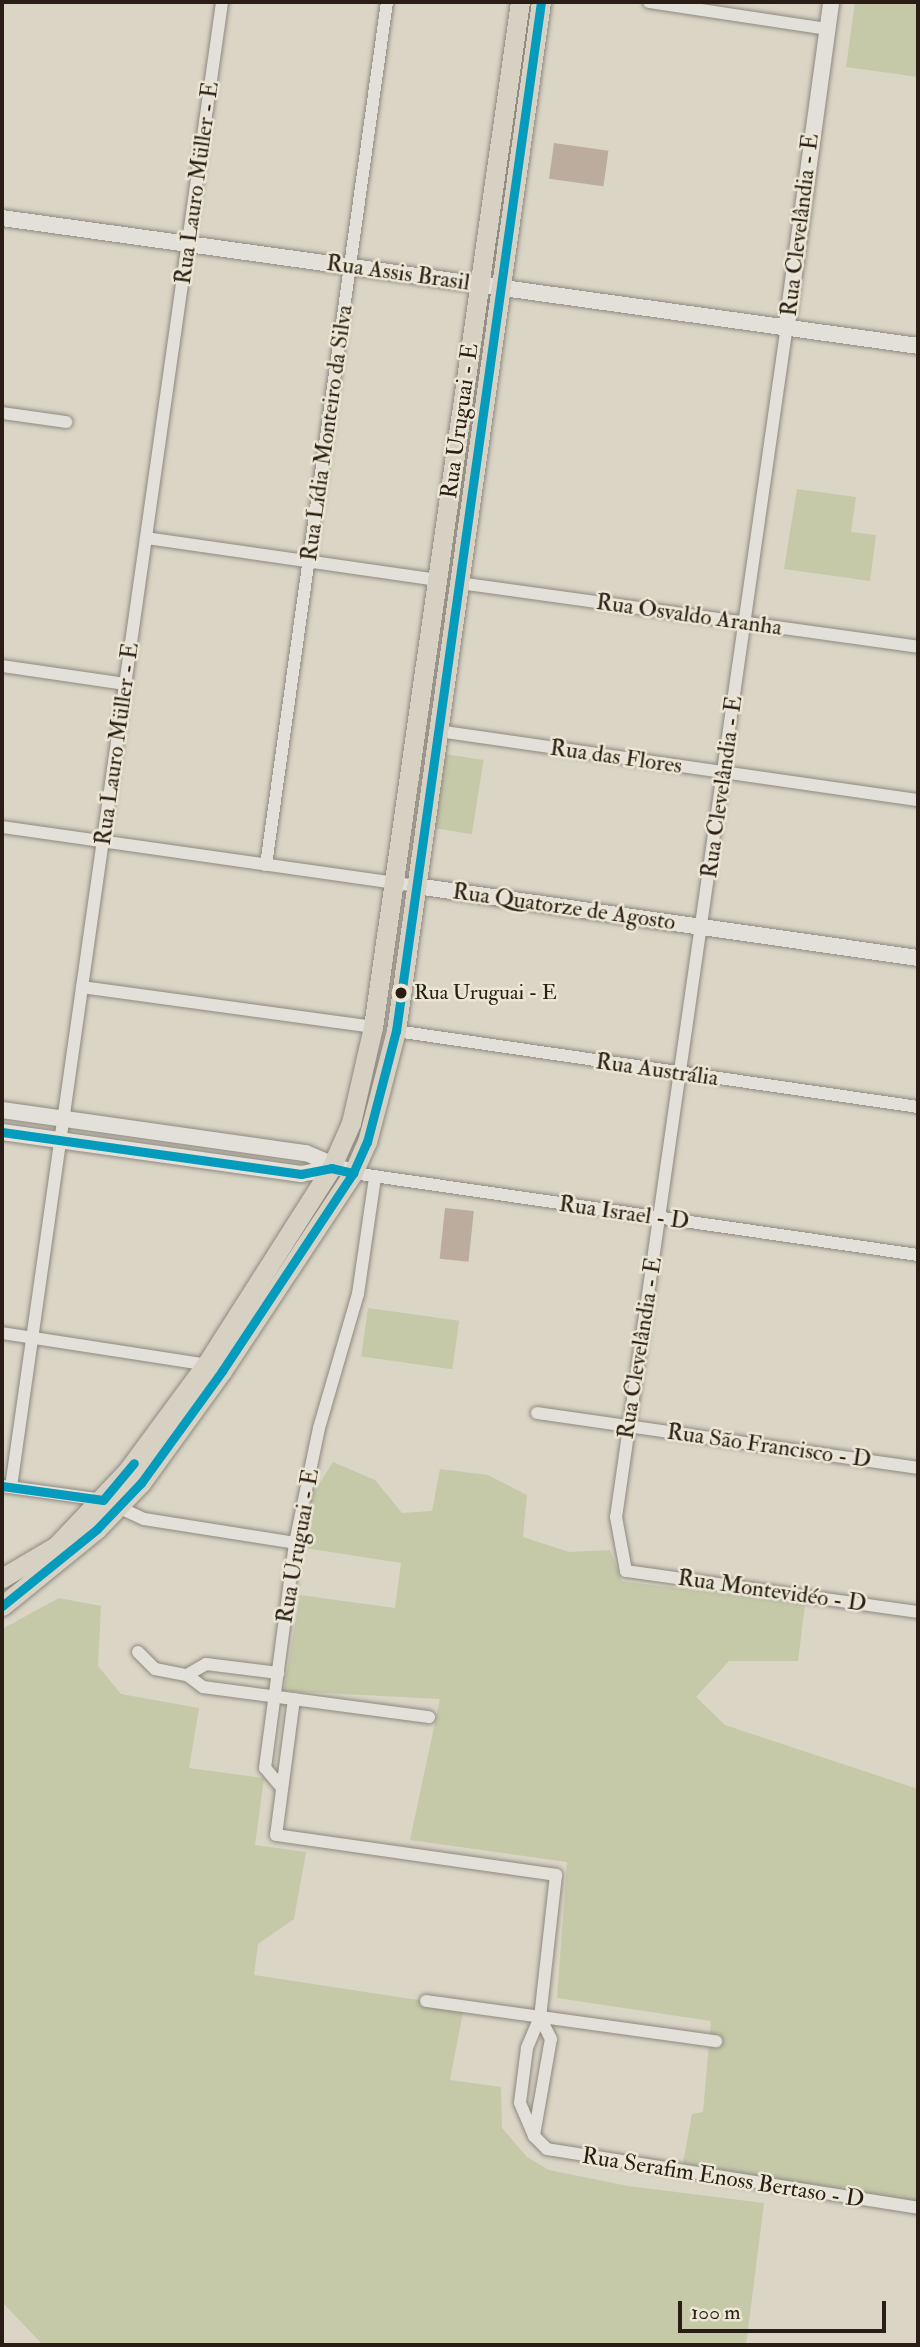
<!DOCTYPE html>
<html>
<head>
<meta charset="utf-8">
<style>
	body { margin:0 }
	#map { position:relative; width:920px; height:2347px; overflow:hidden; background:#dad5c5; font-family:"IM FELL Double Pica",serif }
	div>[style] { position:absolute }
	.green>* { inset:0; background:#c5c9a8; transform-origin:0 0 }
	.building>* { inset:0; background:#bbac9e; transform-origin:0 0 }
	.roads { filter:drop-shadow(0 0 2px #8e8980) drop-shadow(0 0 2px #8e8980) }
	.minor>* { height:12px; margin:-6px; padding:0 6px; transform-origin:6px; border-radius:6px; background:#e2e0d9 }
	.tertiary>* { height:16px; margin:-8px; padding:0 8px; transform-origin:8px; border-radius:8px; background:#e2e0d9 }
	.primary>* { height:19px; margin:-9.5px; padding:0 9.5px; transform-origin:9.5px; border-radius:9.5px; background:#d7d1c4 }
	.bus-1>* { height:9px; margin:-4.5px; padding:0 4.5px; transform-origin:4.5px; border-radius:4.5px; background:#049bbc }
	.dots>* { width:19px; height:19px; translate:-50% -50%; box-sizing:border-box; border:4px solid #ece7d4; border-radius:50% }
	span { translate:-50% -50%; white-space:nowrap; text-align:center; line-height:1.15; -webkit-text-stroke:5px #ece7d4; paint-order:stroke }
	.bus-label { font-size:21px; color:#291d15 }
	.left { translate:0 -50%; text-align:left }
	.street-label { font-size:23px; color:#291d15 }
	.frame { position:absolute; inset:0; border:4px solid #291d15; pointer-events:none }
	.scale { position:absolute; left:678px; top:2301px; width:208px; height:32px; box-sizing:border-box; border:4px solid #291d15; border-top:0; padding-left:9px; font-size:21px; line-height:24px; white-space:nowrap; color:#291d15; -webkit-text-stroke:5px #ece7d4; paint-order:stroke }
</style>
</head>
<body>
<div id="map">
	<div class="green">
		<i style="clip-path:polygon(855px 2px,918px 2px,918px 77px,846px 67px)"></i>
		<i style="clip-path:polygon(797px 489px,856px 497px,851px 532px,876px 535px,870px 581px,784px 569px)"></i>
		<i style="left:445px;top:754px;width:39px;height:75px;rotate:9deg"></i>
		<i style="left:368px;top:1308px;width:92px;height:49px;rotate:8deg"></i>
		<i style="clip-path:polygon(333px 1462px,375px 1480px,402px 1513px,432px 1511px,440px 1469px,488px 1475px,527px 1495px,523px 1537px,569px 1552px,610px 1550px,622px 1581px,805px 1605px,798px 1661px,729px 1661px,696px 1697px,725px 1725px,918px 1789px,918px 2202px,683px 2163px,692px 2114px,703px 2112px,711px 2021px,557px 1998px,567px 1862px,410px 1840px,440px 1699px,284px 1691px,300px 1595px,395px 1608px,401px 1563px,305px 1548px,312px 1495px)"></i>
		<i style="clip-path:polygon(59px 1598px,101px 1606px,98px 1666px,121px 1694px,199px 1708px,189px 1768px,264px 1778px,255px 1845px,306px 1852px,294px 1919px,258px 1944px,254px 1975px,464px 2007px,450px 2080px,501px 2087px,502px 2128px,527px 2157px,549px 2170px,628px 2186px,764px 2203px,746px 2345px,43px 2345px,2px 2302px,2px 1629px)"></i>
	</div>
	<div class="building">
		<i style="left:554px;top:143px;width:55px;height:36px;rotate:8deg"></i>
		<i style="left:445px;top:1208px;width:29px;height:51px;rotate:6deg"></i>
	</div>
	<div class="roads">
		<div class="minor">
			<i style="left:649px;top:2px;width:180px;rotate:8.6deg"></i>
			<i style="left:787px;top:325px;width:1204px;rotate:98.16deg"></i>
			<i style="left:616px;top:1517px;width:55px;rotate:79.5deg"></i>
			<i style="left:626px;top:1571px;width:295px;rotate:8deg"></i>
			<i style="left:2px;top:413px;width:65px;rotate:8deg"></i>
			<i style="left:146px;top:538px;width:294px;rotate:8.2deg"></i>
			<i style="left:459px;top:583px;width:463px;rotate:7.9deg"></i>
			<i style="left:2px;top:666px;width:124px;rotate:8.3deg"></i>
			<i style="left:438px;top:731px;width:485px;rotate:8.2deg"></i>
			<i style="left:2px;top:827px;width:418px;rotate:8.1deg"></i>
			<i style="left:266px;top:865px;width:871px;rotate:-82.02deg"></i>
			<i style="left:82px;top:987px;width:294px;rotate:7.8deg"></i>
			<i style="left:396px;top:1031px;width:528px;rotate:8.28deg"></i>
			<i style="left:353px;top:1173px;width:571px;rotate:8.26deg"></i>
			<i style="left:2px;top:1333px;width:209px;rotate:8.8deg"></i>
			<i style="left:537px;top:1413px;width:385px;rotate:8.2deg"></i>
			<i style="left:2px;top:1486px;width:102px;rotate:7.9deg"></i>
			<i style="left:103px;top:1500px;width:45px;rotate:24.9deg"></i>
			<i style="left:144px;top:1519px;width:153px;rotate:9deg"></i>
			<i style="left:11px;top:1487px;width:1500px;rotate:-81.91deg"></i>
			<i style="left:138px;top:1652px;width:24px;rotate:45deg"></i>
			<i style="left:155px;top:1669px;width:33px;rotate:11deg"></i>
			<i style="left:187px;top:1675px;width:20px;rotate:37deg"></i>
			<i style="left:203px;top:1687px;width:228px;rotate:7.6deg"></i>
			<i style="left:187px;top:1675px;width:22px;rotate:-30deg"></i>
			<i style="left:206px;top:1664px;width:73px;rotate:7.1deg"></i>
			<i style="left:294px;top:1699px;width:137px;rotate:97.5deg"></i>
			<i style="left:276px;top:1835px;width:283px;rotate:8.1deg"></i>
			<i style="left:556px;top:1875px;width:143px;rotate:96.4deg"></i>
			<i style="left:540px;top:2017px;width:34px;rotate:113deg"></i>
			<i style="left:527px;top:2048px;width:55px;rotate:97.3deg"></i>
			<i style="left:520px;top:2103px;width:36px;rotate:67deg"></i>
			<i style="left:534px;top:2136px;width:18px;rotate:45deg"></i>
			<i style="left:547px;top:2149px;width:376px;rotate:9deg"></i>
			<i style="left:282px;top:1788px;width:26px;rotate:-130deg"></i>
			<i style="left:265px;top:1768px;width:227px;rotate:-82.4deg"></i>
			<i style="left:295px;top:1543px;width:117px;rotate:-78.2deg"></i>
			<i style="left:319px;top:1428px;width:140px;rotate:-73.8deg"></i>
			<i style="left:358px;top:1294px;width:118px;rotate:-81.7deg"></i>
			<i style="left:426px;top:2001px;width:293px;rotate:7.9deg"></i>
			<i style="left:534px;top:2135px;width:97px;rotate:-80deg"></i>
			<i style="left:551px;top:2039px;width:25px;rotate:-117deg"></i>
		</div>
		<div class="tertiary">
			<i style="left:2px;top:218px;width:925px;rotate:7.95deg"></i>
			<i style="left:787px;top:325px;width:326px;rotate:-82.2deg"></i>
			<i style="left:416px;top:886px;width:507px;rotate:8.16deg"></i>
			<i style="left:2px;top:1110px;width:307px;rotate:8.1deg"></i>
			<i style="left:306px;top:1153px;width:51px;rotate:23.1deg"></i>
			<i style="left:2px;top:1132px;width:302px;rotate:8deg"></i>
			<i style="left:301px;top:1174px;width:31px;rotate:-11deg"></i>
		</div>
		<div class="primary">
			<i style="left:2px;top:1578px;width:63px;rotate:-30.7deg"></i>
			<i style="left:56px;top:1546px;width:105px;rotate:-46.5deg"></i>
			<i style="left:128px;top:1470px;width:133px;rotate:-53.6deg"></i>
			<i style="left:207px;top:1363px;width:231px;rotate:-57.5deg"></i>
			<i style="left:331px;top:1168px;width:49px;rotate:-66deg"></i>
			<i style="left:351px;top:1123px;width:98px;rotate:-77.1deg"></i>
			<i style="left:373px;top:1027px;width:1035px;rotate:-81.84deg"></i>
			<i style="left:2px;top:1606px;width:122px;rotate:-39deg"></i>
			<i style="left:97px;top:1529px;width:64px;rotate:-46.3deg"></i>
			<i style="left:141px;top:1483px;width:138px;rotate:-54.1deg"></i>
			<i style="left:222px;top:1371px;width:237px;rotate:-56.5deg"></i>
			<i style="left:353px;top:1173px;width:34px;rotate:-66deg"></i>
			<i style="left:367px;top:1142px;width:115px;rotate:-75.4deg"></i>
			<i style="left:396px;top:1031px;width:1039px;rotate:-81.98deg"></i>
		</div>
	</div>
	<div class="bus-1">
		<i style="left:2px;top:1132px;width:302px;rotate:8deg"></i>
		<i style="left:301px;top:1174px;width:31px;rotate:-11deg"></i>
		<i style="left:331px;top:1168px;width:23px;rotate:13deg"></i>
		<i style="left:2px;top:1486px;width:102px;rotate:7.9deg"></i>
		<i style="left:103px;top:1500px;width:48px;rotate:-50deg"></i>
		<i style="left:2px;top:1606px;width:122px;rotate:-39deg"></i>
		<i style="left:97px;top:1529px;width:64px;rotate:-46.3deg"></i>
		<i style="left:141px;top:1483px;width:138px;rotate:-54.1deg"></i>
		<i style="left:222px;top:1371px;width:237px;rotate:-56.5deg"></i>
		<i style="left:353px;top:1173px;width:34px;rotate:-66deg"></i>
		<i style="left:367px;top:1142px;width:115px;rotate:-75.4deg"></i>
		<i style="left:396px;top:1031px;width:1039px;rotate:-81.98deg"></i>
	</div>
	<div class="dots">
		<i style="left:401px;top:993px;background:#291d15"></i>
	</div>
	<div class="bus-label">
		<span class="left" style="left:414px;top:993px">Rua Uruguai - E</span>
	</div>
	<div class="street-label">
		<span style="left:197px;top:183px;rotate:-82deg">Rua Lauro Müller - E</span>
		<span style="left:800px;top:225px;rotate:-83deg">Rua Clevelândia - E</span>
		<span style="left:398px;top:273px;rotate:8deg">Rua Assis Brasil</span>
		<span style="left:460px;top:421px;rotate:-82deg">Rua Uruguai - E</span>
		<span style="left:327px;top:433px;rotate:-82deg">Rua Lídia Monteiro da Silva</span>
		<span style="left:689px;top:615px;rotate:8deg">Rua Osvaldo Aranha</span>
		<span style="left:117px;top:744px;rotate:-82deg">Rua Lauro Müller - E</span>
		<span style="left:616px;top:757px;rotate:8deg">Rua das Flores</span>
		<span style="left:722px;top:787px;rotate:-82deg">Rua Clevelândia - E</span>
		<span style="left:564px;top:907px;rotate:8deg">Rua Quatorze de Agosto</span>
		<span style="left:657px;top:1070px;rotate:8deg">Rua Austrália</span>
		<span style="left:624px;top:1213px;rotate:8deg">Rua Israel - D</span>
		<span style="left:640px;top:1348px;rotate:-81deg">Rua Clevelândia - E</span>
		<span style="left:769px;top:1446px;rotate:8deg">Rua São Francisco - D</span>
		<span style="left:298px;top:1546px;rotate:-80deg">Rua Uruguai - E</span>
		<span style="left:772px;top:1591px;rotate:8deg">Rua Montevidéo - D</span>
		<span style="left:723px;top:2178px;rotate:9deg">Rua Serafim Enoss Bertaso - D</span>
	</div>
	<div class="frame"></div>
	<div class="scale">100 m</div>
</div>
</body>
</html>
